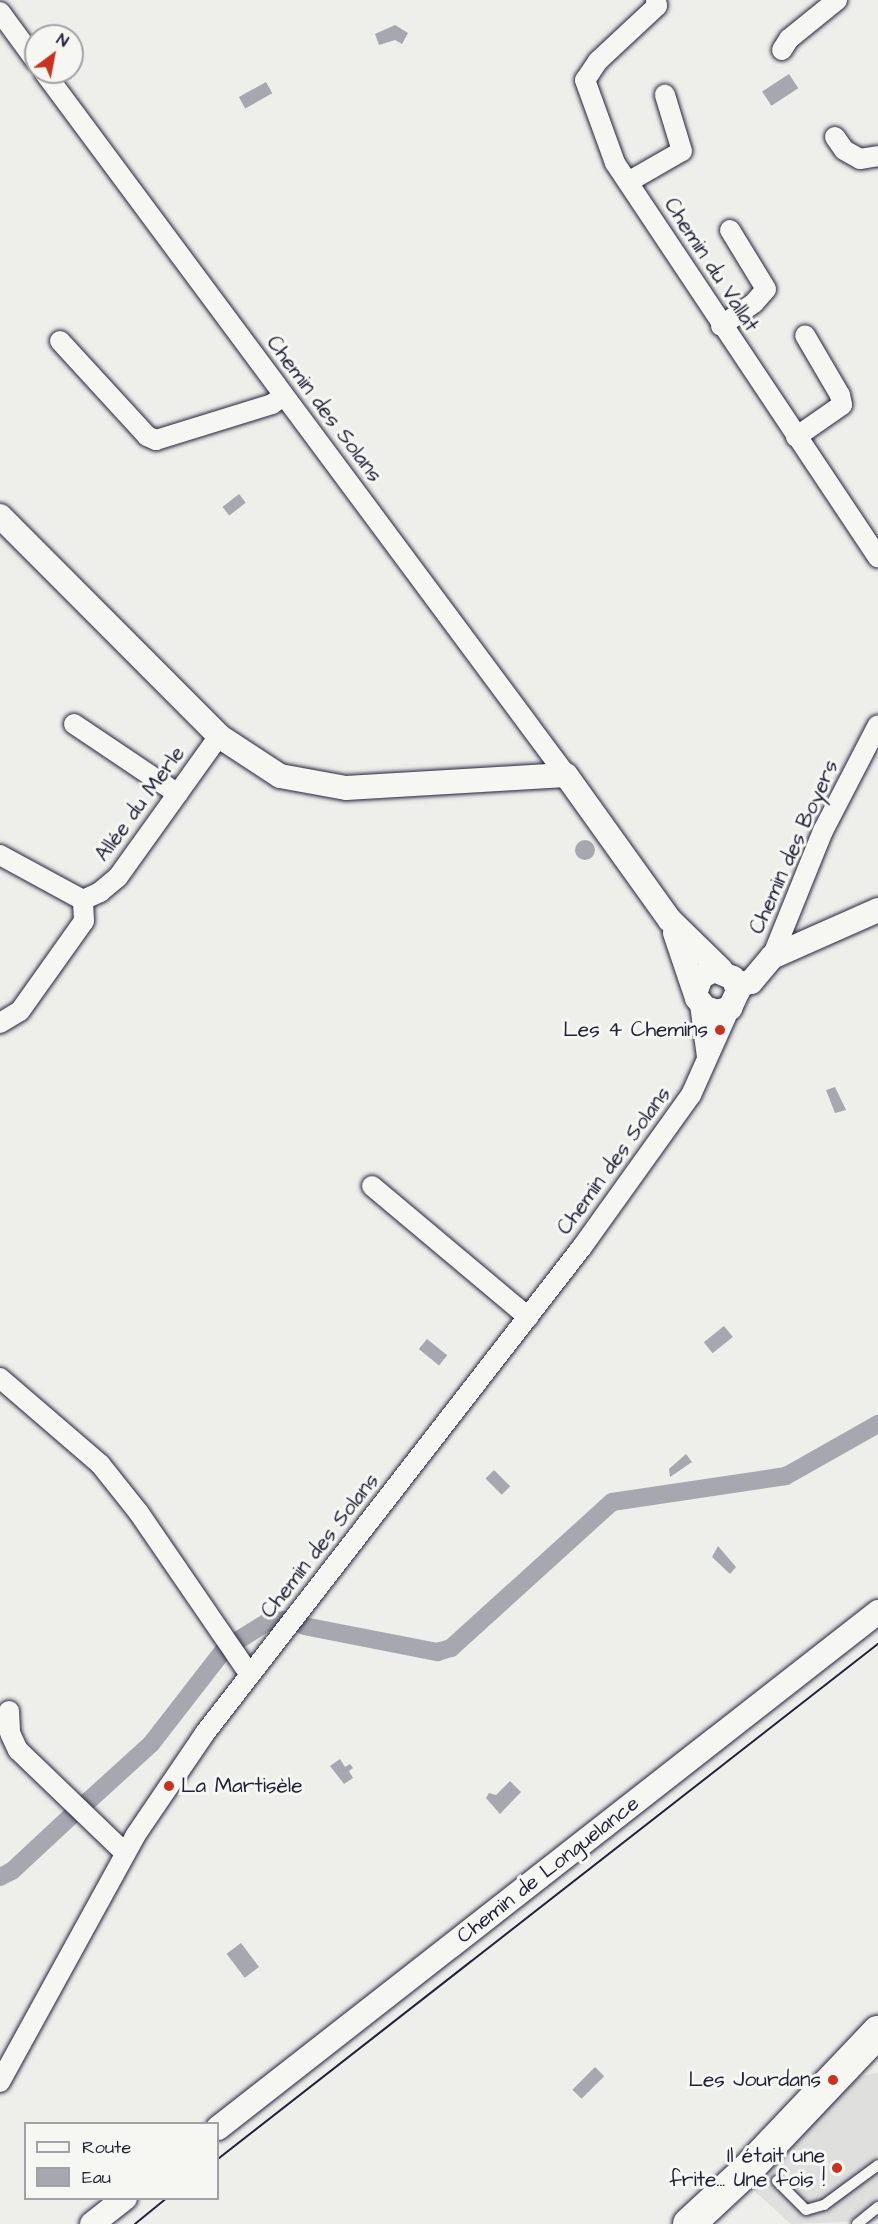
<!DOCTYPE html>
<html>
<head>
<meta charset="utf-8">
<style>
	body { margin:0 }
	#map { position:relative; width:878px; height:2224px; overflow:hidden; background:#eeeeeb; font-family:"Architects Daughter",sans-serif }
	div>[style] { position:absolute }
	.built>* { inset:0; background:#dfdfde }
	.water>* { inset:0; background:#a7a7af; transform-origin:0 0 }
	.round { border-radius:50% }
	.canal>* { height:18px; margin:-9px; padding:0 9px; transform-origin:9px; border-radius:9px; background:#a7a7af }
	.roads { filter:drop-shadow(0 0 2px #22223b) drop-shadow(0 0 2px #22223b) }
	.service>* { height:10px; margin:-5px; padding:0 5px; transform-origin:5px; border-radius:5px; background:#f6f6f2 }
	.minor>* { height:20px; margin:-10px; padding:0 10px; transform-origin:10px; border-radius:10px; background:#f6f6f2 }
	.tertiary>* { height:24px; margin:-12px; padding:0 12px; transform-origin:12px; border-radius:12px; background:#f6f6f2 }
	.primary>* { height:32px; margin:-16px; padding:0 16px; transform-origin:16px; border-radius:16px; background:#f6f6f2 }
	.tram>* { height:1.5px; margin:-0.75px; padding:0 0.75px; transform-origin:0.75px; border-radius:0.75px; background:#22223b }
	.dots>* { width:16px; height:16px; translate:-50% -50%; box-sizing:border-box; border:3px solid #f6f6f2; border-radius:50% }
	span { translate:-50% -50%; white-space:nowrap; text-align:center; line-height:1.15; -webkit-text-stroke:6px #f6f6f2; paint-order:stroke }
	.street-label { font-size:21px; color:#22223b }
	.poi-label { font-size:21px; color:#22223b }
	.right { translate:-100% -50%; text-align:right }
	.left { translate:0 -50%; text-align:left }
	.legend { position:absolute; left:24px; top:2122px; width:195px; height:78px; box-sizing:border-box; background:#f6f6f2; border:2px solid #a1a1a9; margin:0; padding:8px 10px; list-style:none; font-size:18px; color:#22223b }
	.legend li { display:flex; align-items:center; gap:12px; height:30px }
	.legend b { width:30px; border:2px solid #a1a1a9 }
	.north { position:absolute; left:24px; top:24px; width:60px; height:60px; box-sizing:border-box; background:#f6f6f2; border:2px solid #a1a1a9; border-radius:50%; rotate:32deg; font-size:16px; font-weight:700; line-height:24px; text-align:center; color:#22223b }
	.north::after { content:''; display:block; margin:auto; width:21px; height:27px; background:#c8321e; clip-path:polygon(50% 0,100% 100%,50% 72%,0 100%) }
</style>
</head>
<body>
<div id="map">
	<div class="built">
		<i style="clip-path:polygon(878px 2072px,878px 2221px,791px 2224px,749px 2186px,847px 2081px)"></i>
	</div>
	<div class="water">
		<i style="clip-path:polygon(395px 25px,408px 33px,402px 44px,395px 40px,379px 45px,375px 34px)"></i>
		<i style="left:789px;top:74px;width:17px;height:32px;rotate:57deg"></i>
		<i style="left:266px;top:82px;width:13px;height:31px;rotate:61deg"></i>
		<i style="left:239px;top:494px;width:11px;height:21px;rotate:52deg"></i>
		<i class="round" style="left:575px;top:840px;width:20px;height:20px"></i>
		<i style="clip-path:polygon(835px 1087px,846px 1110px,835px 1113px,826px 1090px)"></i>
		<i style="left:724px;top:1326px;width:14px;height:26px;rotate:51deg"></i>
		<i style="left:427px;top:1339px;width:26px;height:13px;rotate:39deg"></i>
		<i style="clip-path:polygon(686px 1454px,692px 1462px,670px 1477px,669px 1469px)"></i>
		<i style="left:494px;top:1470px;width:23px;height:12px;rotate:45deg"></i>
		<i style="clip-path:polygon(718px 1546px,736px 1567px,730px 1574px,712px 1557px)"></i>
		<i style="clip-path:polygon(340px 1759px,345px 1767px,350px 1764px,353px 1768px,349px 1771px,353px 1778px,344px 1784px,330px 1766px)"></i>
		<i style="clip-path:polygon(510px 1781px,521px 1792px,500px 1814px,486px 1798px,489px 1793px,496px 1795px)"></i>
		<i style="left:241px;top:1943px;width:30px;height:18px;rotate:53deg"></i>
		<i style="left:595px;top:2067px;width:13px;height:32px;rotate:45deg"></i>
	</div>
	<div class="canal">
		<i style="left:304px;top:1626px;width:136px;rotate:11.1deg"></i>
		<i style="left:437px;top:1652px;width:15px;rotate:-16deg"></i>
		<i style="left:451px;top:1648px;width:217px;rotate:-42.2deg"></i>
		<i style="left:612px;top:1502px;width:176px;rotate:-8.5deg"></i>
		<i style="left:786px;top:1476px;width:106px;rotate:-29.5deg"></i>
		<i style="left:237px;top:1641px;width:36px;rotate:-32deg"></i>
		<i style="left:268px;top:1622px;width:16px;rotate:-7deg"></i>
		<i style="left:85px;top:1804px;width:89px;rotate:-42.3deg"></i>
		<i style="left:151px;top:1744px;width:119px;rotate:-52.2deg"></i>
		<i style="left:0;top:1877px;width:13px;rotate:-27deg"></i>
		<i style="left:12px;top:1871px;width:82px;rotate:-43deg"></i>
	</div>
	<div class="roads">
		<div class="service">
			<i style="left:777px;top:2181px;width:41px;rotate:45deg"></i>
			<i style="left:806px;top:2210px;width:19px;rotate:-16deg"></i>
			<i style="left:824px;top:2205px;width:67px;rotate:-36.5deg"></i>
			<i style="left:857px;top:2224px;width:27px;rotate:-39deg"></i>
		</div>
		<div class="minor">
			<i style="left:656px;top:0;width:6px;rotate:81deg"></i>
			<i style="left:657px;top:6px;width:81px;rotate:137deg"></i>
			<i style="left:598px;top:61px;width:23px;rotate:124deg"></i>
			<i style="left:585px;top:80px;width:88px;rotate:70.1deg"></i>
			<i style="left:615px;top:163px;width:474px;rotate:56.3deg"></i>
			<i style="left:0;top:12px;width:61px;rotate:53.7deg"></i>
			<i style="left:782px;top:50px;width:13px;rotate:-58deg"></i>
			<i style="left:789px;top:39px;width:62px;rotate:-39.1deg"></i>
			<i style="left:44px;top:72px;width:876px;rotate:53.4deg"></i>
			<i style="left:835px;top:137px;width:16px;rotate:55deg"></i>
			<i style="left:844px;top:150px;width:18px;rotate:29deg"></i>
			<i style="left:860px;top:159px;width:18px;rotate:-9deg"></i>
			<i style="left:628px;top:182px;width:62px;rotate:-29.9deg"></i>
			<i style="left:682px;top:151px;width:59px;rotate:-106.9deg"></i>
			<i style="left:721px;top:326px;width:40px;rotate:-34.9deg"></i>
			<i style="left:754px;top:303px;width:18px;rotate:-49deg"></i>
			<i style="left:766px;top:289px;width:69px;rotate:-121.4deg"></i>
			<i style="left:60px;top:341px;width:129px;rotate:47.5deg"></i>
			<i style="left:147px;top:436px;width:10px;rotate:24deg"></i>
			<i style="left:156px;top:440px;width:121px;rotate:-17.2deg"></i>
			<i style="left:272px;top:404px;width:14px;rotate:-34deg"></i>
			<i style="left:796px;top:437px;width:56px;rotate:-34.8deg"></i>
			<i style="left:842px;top:405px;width:10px;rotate:-101deg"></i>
			<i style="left:840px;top:395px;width:69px;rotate:-120.3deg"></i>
			<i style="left:74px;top:724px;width:125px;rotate:33.9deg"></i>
			<i style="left:0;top:855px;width:94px;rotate:28.5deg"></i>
			<i style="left:83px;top:900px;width:19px;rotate:-25deg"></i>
			<i style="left:100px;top:892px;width:23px;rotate:-40deg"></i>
			<i style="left:118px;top:877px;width:173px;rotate:-54.4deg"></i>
			<i style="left:772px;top:957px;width:136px;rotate:-68deg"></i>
			<i style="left:823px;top:831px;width:119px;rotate:-62.6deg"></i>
			<i style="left:700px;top:1004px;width:53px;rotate:82.5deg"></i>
			<i style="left:0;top:1023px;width:23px;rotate:-31deg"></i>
			<i style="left:20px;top:1011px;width:110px;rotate:-54.6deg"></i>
			<i style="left:84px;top:921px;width:21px;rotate:-93deg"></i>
			<i style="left:372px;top:1186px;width:204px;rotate:40deg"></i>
			<i style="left:0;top:1378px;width:132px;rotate:40.7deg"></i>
			<i style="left:100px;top:1464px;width:63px;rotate:51.5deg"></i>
			<i style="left:139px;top:1513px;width:196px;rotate:55.6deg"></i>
			<i style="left:9px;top:1711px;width:22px;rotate:87deg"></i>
			<i style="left:10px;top:1733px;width:19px;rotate:65deg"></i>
			<i style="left:18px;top:1750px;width:149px;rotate:43.9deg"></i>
			<i style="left:0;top:2082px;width:281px;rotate:-61.2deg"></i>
			<i style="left:135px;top:1836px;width:60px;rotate:-55.8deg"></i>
			<i style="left:169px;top:1786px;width:64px;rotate:-55.8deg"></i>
			<i style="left:205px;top:1733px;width:615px;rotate:-52.2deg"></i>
			<i style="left:582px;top:1247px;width:187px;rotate:-54.4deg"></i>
			<i style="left:691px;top:1095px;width:95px;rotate:-65.9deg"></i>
		</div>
		<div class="tertiary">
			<i style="left:0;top:516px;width:310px;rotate:45.1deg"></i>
			<i style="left:219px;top:736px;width:73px;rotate:33.3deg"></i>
			<i style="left:280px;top:776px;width:67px;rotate:10.3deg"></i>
			<i style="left:346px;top:788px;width:220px;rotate:-3.4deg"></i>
			<i style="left:566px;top:775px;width:178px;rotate:54.4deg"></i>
			<i style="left:670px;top:920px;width:71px;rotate:44.4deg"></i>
			<i style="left:675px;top:933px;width:69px;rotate:71.3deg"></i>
			<i style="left:697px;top:998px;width:13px;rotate:51deg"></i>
			<i style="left:705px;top:1008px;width:13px;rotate:18deg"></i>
			<i style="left:717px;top:1012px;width:14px;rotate:-17deg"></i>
			<i style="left:730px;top:1008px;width:19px;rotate:-65deg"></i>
			<i style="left:738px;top:991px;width:14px;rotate:-111deg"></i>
			<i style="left:733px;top:978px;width:21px;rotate:-157deg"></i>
			<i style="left:714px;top:970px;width:15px;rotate:152deg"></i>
			<i style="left:701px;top:977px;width:15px;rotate:110deg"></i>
			<i style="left:737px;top:984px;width:14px;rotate:-8deg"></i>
			<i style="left:751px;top:982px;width:33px;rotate:-50deg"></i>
			<i style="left:772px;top:957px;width:116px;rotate:-23.9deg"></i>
			<i style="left:218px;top:2128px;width:838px;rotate:-38.02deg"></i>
			<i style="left:92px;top:2224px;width:42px;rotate:-38.2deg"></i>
		</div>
		<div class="primary">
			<i style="left:689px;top:2224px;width:78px;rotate:-42.9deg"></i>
			<i style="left:746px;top:2171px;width:192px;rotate:-46.5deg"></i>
		</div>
	</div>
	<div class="tram">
		<i style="left:218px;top:2159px;width:837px;rotate:-37.97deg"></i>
		<i style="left:135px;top:2224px;width:41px;rotate:-39.1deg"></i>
	</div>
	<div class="dots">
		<i style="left:720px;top:1030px;background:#c8321e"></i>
		<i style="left:169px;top:1786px;background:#c8321e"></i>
		<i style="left:833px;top:2080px;background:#c8321e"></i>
		<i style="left:837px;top:2168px;background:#c8321e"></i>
	</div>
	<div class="street-label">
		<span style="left:711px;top:265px;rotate:57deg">Chemin du Vallat</span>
		<span style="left:324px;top:409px;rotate:53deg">Chemin des Solans</span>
		<span style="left:140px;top:804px;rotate:-54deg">Allée du Merle</span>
		<span style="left:794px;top:847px;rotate:-66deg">Chemin des Boyers</span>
		<span style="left:614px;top:1161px;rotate:-54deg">Chemin des Solans</span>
		<span style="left:320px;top:1546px;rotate:-52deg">Chemin des Solans</span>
		<span style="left:548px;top:1870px;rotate:-38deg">Chemin de Longuelance</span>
	</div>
	<div class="poi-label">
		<span class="right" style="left:708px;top:1030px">Les 4 Chemins</span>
		<span class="left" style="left:181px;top:1786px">La Martisèle</span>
		<span class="right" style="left:821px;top:2080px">Les Jourdans</span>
		<span class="right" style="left:825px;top:2168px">Il était une<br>frite... Une fois !</span>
	</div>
	<ul class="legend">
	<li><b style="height:8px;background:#f6f6f2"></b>Route</li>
	<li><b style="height:16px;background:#a7a7af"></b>Eau</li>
	</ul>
	<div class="north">N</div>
</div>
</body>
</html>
